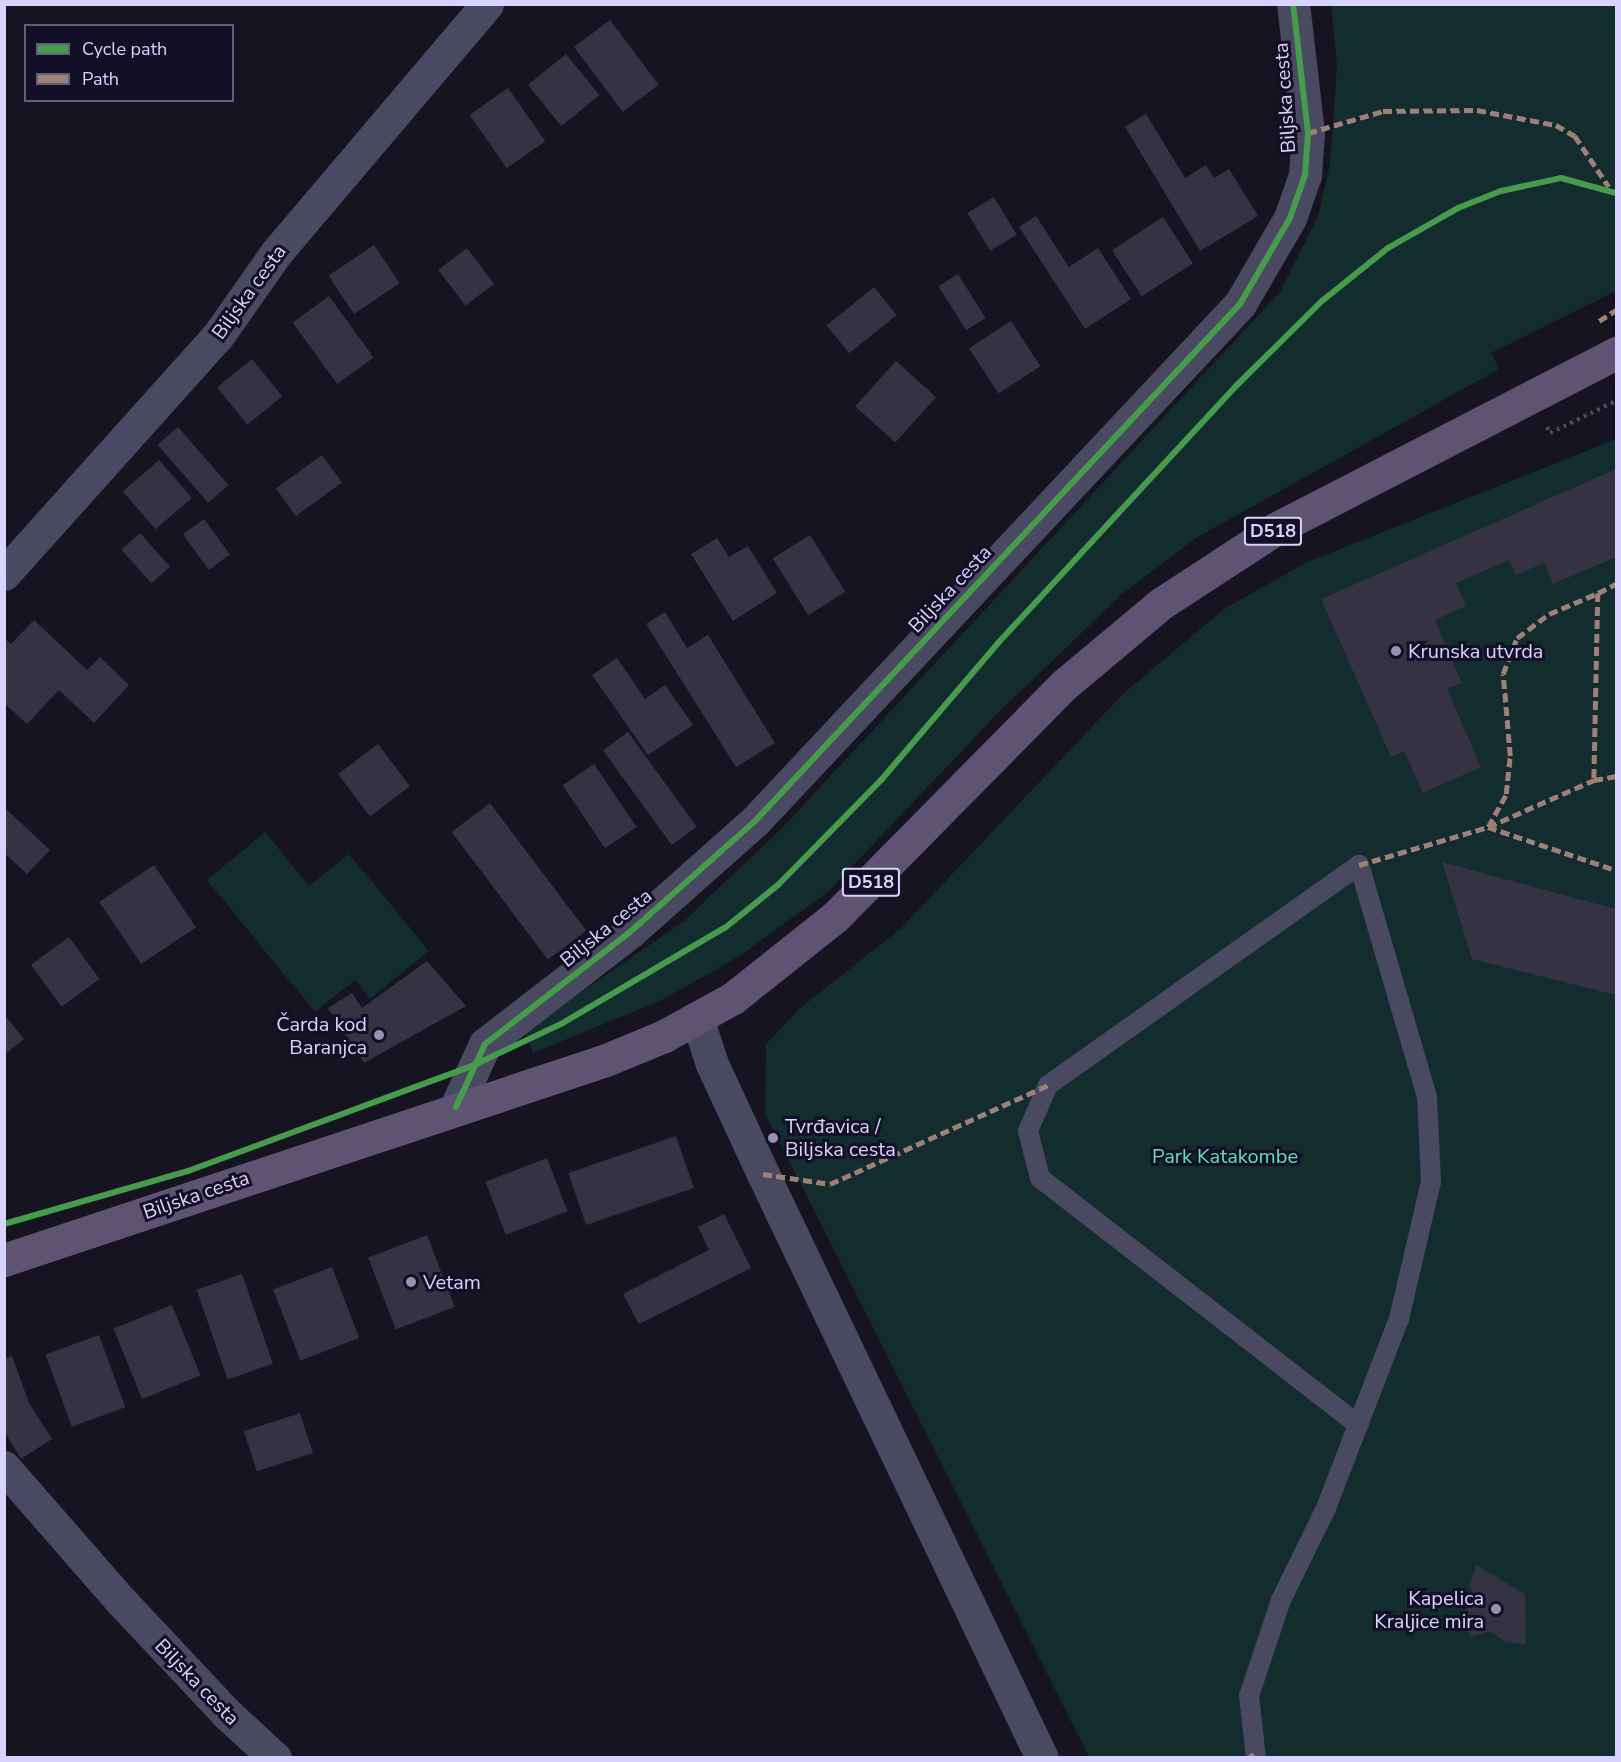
<!DOCTYPE html>
<html>
<head>
<meta charset="utf-8">
<style>
	body { margin:0 }
	#map { position:relative; width:1621px; height:1762px; overflow:hidden; background:#161421; font-family:"Nunito Sans",sans-serif }
	div>[style] { position:absolute }
	.green>* { inset:0; background:#132c2d }
	.building>* { inset:0; background:#343243; transform-origin:0 0 }
	.path>* { height:4px; margin-top:-2px; transform-origin:0; background:repeating-linear-gradient(90deg,#44505f 0 3px,transparent 0 7.5px) }
	.lane>* { height:20px; margin:-10px; padding:0 10px; transform-origin:10px; border-radius:10px; background:#4a4962 }
	.street>* { height:33px; margin:-16.5px; padding:0 16.5px; transform-origin:16.5px; border-radius:16.5px; background:#4a4962 }
	.primary>* { height:33px; margin:-16.5px; padding:0 16.5px; transform-origin:16.5px; border-radius:16.5px; background:#5e5373 }
	.quiet>* { height:4.5px; margin-top:-2.25px; transform-origin:0; background:repeating-linear-gradient(90deg,#9e8076 0 9px,transparent 0 13.5px) }
	.cycleway>* { height:6px; margin:-3px; padding:0 3px; transform-origin:3px; border-radius:3px; background:#469c4c }
	.dots>* { width:16px; height:16px; translate:-50% -50%; box-sizing:border-box; border:3px solid #130f26; border-radius:50% }
	span { translate:-50% -50%; white-space:nowrap; text-align:center; line-height:1.15; -webkit-text-stroke:6px #130f26; paint-order:stroke }
	.shield-label span { padding:2px 4px; background:#130f26; border:2px solid; border-radius:4px; -webkit-text-stroke-width:0 }
	.shield-label { font-size:18px; color:#d9d4ff; font-weight:700 }
	.street-label { font-size:20px; color:#d9d4ff }
	.poi-label { font-size:20px; color:#d9d4ff }
	.left { translate:0 -50%; text-align:left }
	.right { translate:-100% -50%; text-align:right }
	.park-label { font-size:20px; color:#5fe0c0 }
	.frame { position:absolute; inset:0; border:6px solid #d9d4ff; pointer-events:none }
	.legend { position:absolute; left:24px; top:24px; width:210px; height:78px; box-sizing:border-box; background:#130f26; border:2px solid #625e7d; margin:0; padding:8px 10px; list-style:none; font-size:18px; color:#d9d4ff }
	.legend li { display:flex; align-items:center; gap:12px; height:30px }
	.legend b { width:30px; border:2px solid #625e7d }
</style>
</head>
<body>
<div id="map">
	<div class="green">
		<i style="clip-path:polygon(1331px 5px,1616px 5px,1616px 291px,1491px 353px,1499px 369px,1196px 538px,1121px 595px,997px 714px,828px 892px,738px 957px,662px 1000px,533px 1053px,525px 1031px,684px 921px,782px 828px,1280px 292px,1318px 216px,1330px 164px,1337px 65px)"></i>
		<i style="clip-path:polygon(1616px 439px,1616px 1757px,1089px 1757px,765px 1113px,766px 1044px,799px 1009px,900px 929px,1123px 694px,1224px 609px,1305px 563px)"></i>
		<i style="clip-path:polygon(265px 832px,309px 886px,349px 854px,429px 951px,370px 999px,355px 980px,315px 1012px,207px 880px)"></i>
	</div>
	<div class="building">
		<i style="left:610px;top:20px;width:81px;height:45px;rotate:53deg"></i>
		<i style="left:566px;top:54px;width:53px;height:49px;rotate:51deg"></i>
		<i style="left:508px;top:88px;width:65px;height:47px;rotate:55deg"></i>
		<i style="clip-path:polygon(1146px 114px,1185px 178px,1206px 165px,1214px 178px,1229px 169px,1258px 216px,1200px 251px,1125px 127px)"></i>
		<i style="left:994px;top:197px;width:44px;height:31px;rotate:59deg"></i>
		<i style="clip-path:polygon(1036px 216px,1069px 267px,1098px 248px,1131px 299px,1085px 329px,1019px 227px)"></i>
		<i style="left:1163px;top:217px;width:55px;height:61px;rotate:57deg"></i>
		<i style="left:374px;top:245px;width:46px;height:55px;rotate:56deg"></i>
		<i style="left:467px;top:248px;width:45px;height:36px;rotate:53deg"></i>
		<i style="left:958px;top:274px;width:52px;height:23px;rotate:58deg"></i>
		<i style="left:874px;top:287px;width:36px;height:61px;rotate:51deg"></i>
		<i style="left:329px;top:296px;width:76px;height:45px;rotate:54deg"></i>
		<i style="left:1011px;top:321px;width:54px;height:50px;rotate:57deg"></i>
		<i style="left:252px;top:359px;width:48px;height:45px;rotate:51deg"></i>
		<i style="left:896px;top:361px;width:54px;height:61px;rotate:42deg"></i>
		<i style="left:178px;top:427px;width:77px;height:27px;rotate:49deg"></i>
		<i style="left:322px;top:455px;width:34px;height:57px;rotate:54deg"></i>
		<i style="left:159px;top:460px;width:50px;height:48px;rotate:49deg"></i>
		<i style="clip-path:polygon(1616px 469px,1616px 557px,1553px 584px,1544px 563px,1516px 575px,1509px 560px,1456px 583px,1466px 606px,1435px 620px,1462px 683px,1447px 689px,1481px 767px,1423px 793px,1404px 751px,1391px 757px,1321px 599px)"></i>
		<i style="left:204px;top:519px;width:44px;height:26px;rotate:54deg"></i>
		<i style="left:140px;top:533px;width:45px;height:25px;rotate:48deg"></i>
		<i style="left:810px;top:535px;width:67px;height:44px;rotate:58deg"></i>
		<i style="clip-path:polygon(717px 538px,729px 557px,748px 546px,777px 593px,733px 621px,691px 554px)"></i>
		<i style="clip-path:polygon(665px 612px,687px 648px,708px 635px,775px 743px,736px 767px,646px 624px)"></i>
		<i style="clip-path:polygon(34px 620px,87px 670px,100px 657px,129px 685px,94px 723px,59px 690px,27px 724px,4px 703px,4px 638px,11px 644px)"></i>
		<i style="clip-path:polygon(617px 658px,645px 699px,665px 685px,693px 725px,648px 755px,592px 675px)"></i>
		<i style="left:628px;top:732px;width:117px;height:31px;rotate:54deg"></i>
		<i style="left:378px;top:744px;width:53px;height:50px;rotate:53deg"></i>
		<i style="left:594px;top:764px;width:76px;height:38px;rotate:56deg"></i>
		<i style="left:490px;top:803px;width:160px;height:48px;rotate:53deg"></i>
		<i style="clip-path:polygon(4px 807px,50px 850px,27px 874px,4px 853px)"></i>
		<i style="clip-path:polygon(1442px 862px,1616px 909px,1616px 995px,1472px 959px)"></i>
		<i style="left:154px;top:865px;width:75px;height:66px;rotate:56deg"></i>
		<i style="left:69px;top:937px;width:52px;height:47px;rotate:54deg"></i>
		<i style="clip-path:polygon(427px 961px,466px 1006px,364px 1063px,328px 1008px,352px 993px,362px 1008px)"></i>
		<i style="clip-path:polygon(4px 1014px,24px 1039px,4px 1055px)"></i>
		<i style="left:676px;top:1136px;width:55px;height:114px;rotate:71deg"></i>
		<i style="left:547px;top:1158px;width:57px;height:66px;rotate:69deg"></i>
		<i style="clip-path:polygon(724px 1214px,751px 1268px,639px 1324px,623px 1294px,709px 1250px,698px 1227px)"></i>
		<i style="left:427px;top:1235px;width:77px;height:63px;rotate:69deg"></i>
		<i style="left:332px;top:1267px;width:76px;height:63px;rotate:69deg"></i>
		<i style="left:242px;top:1274px;width:95px;height:48px;rotate:71deg"></i>
		<i style="left:172px;top:1305px;width:76px;height:63px;rotate:68deg"></i>
		<i style="left:99px;top:1335px;width:77px;height:57px;rotate:70deg"></i>
		<i style="clip-path:polygon(12px 1356px,29px 1403px,52px 1439px,21px 1459px,4px 1431px,4px 1359px)"></i>
		<i style="left:300px;top:1413px;width:42px;height:59px;rotate:72deg"></i>
		<i style="clip-path:polygon(1476px 1565px,1525px 1594px,1526px 1645px,1505px 1642px,1490px 1631px,1471px 1637px,1459px 1615px,1475px 1603px,1470px 1585px)"></i>
	</div>
	<div class="path">
		<i style="left:1547px;top:427px;width:7px;rotate:63deg"></i>
		<i style="left:1550px;top:433px;width:73px;rotate:-25.9deg"></i>
	</div>
	<div class="lane">
		<i style="left:1256px;top:1758px;width:62px;rotate:-96.4deg"></i>
		<i style="left:1249px;top:1696px;width:101px;rotate:-71.6deg"></i>
		<i style="left:1281px;top:1600px;width:102px;rotate:-63.9deg"></i>
		<i style="left:1326px;top:1508px;width:89px;rotate:-68.9deg"></i>
		<i style="left:1358px;top:1425px;width:114px;rotate:-68.9deg"></i>
		<i style="left:1399px;top:1319px;width:141px;rotate:-76.9deg"></i>
		<i style="left:1431px;top:1182px;width:85px;rotate:-92.7deg"></i>
		<i style="left:1427px;top:1097px;width:242px;rotate:-106.3deg"></i>
		<i style="left:1359px;top:865px;width:381px;rotate:144.7deg"></i>
		<i style="left:1048px;top:1085px;width:50px;rotate:113.5deg"></i>
		<i style="left:1028px;top:1131px;width:49px;rotate:75.7deg"></i>
		<i style="left:1040px;top:1178px;width:403px;rotate:37.8deg"></i>
	</div>
	<div class="street">
		<i style="left:4px;top:574px;width:319px;rotate:-48.1deg"></i>
		<i style="left:217px;top:337px;width:103px;rotate:-54.9deg"></i>
		<i style="left:276px;top:253px;width:326px;rotate:-49.7deg"></i>
		<i style="left:697px;top:1018px;width:48px;rotate:71.9deg"></i>
		<i style="left:712px;top:1064px;width:121px;rotate:65.1deg"></i>
		<i style="left:763px;top:1174px;width:647px;rotate:64.46deg"></i>
		<i style="left:456px;top:1107px;width:69px;rotate:-65.3deg"></i>
		<i style="left:485px;top:1044px;width:183px;rotate:-37.7deg"></i>
		<i style="left:630px;top:932px;width:167px;rotate:-41.6deg"></i>
		<i style="left:755px;top:821px;width:709px;rotate:-46.83deg"></i>
		<i style="left:1240px;top:304px;width:99px;rotate:-59.8deg"></i>
		<i style="left:1290px;top:218px;width:46px;rotate:-70.8deg"></i>
		<i style="left:1305px;top:175px;width:42px;rotate:-85.9deg"></i>
		<i style="left:1308px;top:133px;width:130px;rotate:-96.6deg"></i>
		<i style="left:4px;top:1467px;width:178px;rotate:48.9deg"></i>
		<i style="left:121px;top:1601px;width:154px;rotate:46.8deg"></i>
		<i style="left:226px;top:1713px;width:67px;rotate:42.6deg"></i>
	</div>
	<div class="primary">
		<i style="left:4px;top:1260px;width:634px;rotate:-18.38deg"></i>
		<i style="left:606px;top:1060px;width:63px;rotate:-22.5deg"></i>
		<i style="left:664px;top:1036px;width:79px;rotate:-28.8deg"></i>
		<i style="left:733px;top:998px;width:130px;rotate:-38.5deg"></i>
		<i style="left:835px;top:917px;width:327px;rotate:-45.4deg"></i>
		<i style="left:1065px;top:684px;width:126px;rotate:-39.9deg"></i>
		<i style="left:1162px;top:603px;width:137px;rotate:-33.1deg"></i>
		<i style="left:1277px;top:528px;width:382px;rotate:-27.3deg"></i>
	</div>
	<div class="quiet">
		<i style="left:1308px;top:133px;width:78px;rotate:-16.3deg"></i>
		<i style="left:1383px;top:111px;width:94px;rotate:-0.6deg"></i>
		<i style="left:1477px;top:110px;width:80px;rotate:10.8deg"></i>
		<i style="left:1556px;top:125px;width:22px;rotate:30deg"></i>
		<i style="left:1575px;top:136px;width:61px;rotate:56.3deg"></i>
		<i style="left:1599px;top:321px;width:20px;rotate:-33deg"></i>
		<i style="left:1598px;top:593px;width:20px;rotate:-27deg"></i>
		<i style="left:1488px;top:827px;width:38px;rotate:-61deg"></i>
		<i style="left:1506px;top:794px;width:38px;rotate:-84deg"></i>
		<i style="left:1510px;top:756px;width:82px;rotate:-94.9deg"></i>
		<i style="left:1503px;top:674px;width:39px;rotate:-69deg"></i>
		<i style="left:1517px;top:638px;width:40px;rotate:-37deg"></i>
		<i style="left:1549px;top:614px;width:53px;rotate:-23.2deg"></i>
		<i style="left:1598px;top:593px;width:187px;rotate:91.2deg"></i>
		<i style="left:1488px;top:827px;width:116px;rotate:-23.9deg"></i>
		<i style="left:1594px;top:780px;width:22px;rotate:-10deg"></i>
		<i style="left:1359px;top:865px;width:134px;rotate:-16.4deg"></i>
		<i style="left:1488px;top:827px;width:135px;rotate:18.6deg"></i>
		<i style="left:763px;top:1174px;width:68px;rotate:8.5deg"></i>
		<i style="left:830px;top:1184px;width:239px;rotate:-24.4deg"></i>
		<i style="left:1248px;top:1758px;width:7px;rotate:-34deg"></i>
	</div>
	<div class="cycleway">
		<i style="left:456px;top:1107px;width:69px;rotate:-65.3deg"></i>
		<i style="left:485px;top:1044px;width:183px;rotate:-37.7deg"></i>
		<i style="left:630px;top:932px;width:167px;rotate:-41.6deg"></i>
		<i style="left:755px;top:821px;width:709px;rotate:-46.83deg"></i>
		<i style="left:1240px;top:304px;width:99px;rotate:-59.8deg"></i>
		<i style="left:1290px;top:218px;width:46px;rotate:-70.8deg"></i>
		<i style="left:1305px;top:175px;width:42px;rotate:-85.9deg"></i>
		<i style="left:1308px;top:133px;width:130px;rotate:-96.6deg"></i>
		<i style="left:4px;top:1224px;width:191px;rotate:-16.1deg"></i>
		<i style="left:188px;top:1171px;width:303px;rotate:-20.3deg"></i>
		<i style="left:472px;top:1066px;width:98px;rotate:-25.3deg"></i>
		<i style="left:561px;top:1024px;width:191px;rotate:-30.5deg"></i>
		<i style="left:726px;top:927px;width:67px;rotate:-38.9deg"></i>
		<i style="left:778px;top:885px;width:148px;rotate:-45.5deg"></i>
		<i style="left:882px;top:779px;width:179px;rotate:-49.5deg"></i>
		<i style="left:998px;top:643px;width:350px;rotate:-47.2deg"></i>
		<i style="left:1236px;top:386px;width:121px;rotate:-44.7deg"></i>
		<i style="left:1322px;top:301px;width:85px;rotate:-38.8deg"></i>
		<i style="left:1388px;top:248px;width:81px;rotate:-29.7deg"></i>
		<i style="left:1458px;top:208px;width:46px;rotate:-21.6deg"></i>
		<i style="left:1501px;top:191px;width:61px;rotate:-12.2deg"></i>
		<i style="left:1561px;top:178px;width:57px;rotate:15.3deg"></i>
	</div>
	<div class="dots">
		<i style="left:1396px;top:651px;background:#9591b1"></i>
		<i style="left:379px;top:1035px;background:#9591b1"></i>
		<i style="left:773px;top:1138px;background:#9591b1"></i>
		<i style="left:411px;top:1282px;background:#9591b1"></i>
		<i style="left:1496px;top:1609px;background:#9591b1"></i>
	</div>
	<div class="shield-label">
		<span style="left:1273px;top:531px">D518</span>
		<span style="left:871px;top:882px">D518</span>
	</div>
	<div class="street-label">
		<span style="left:1285px;top:98px;rotate:-94deg">Biljska cesta</span>
		<span style="left:249px;top:292px;rotate:-54deg">Biljska cesta</span>
		<span style="left:950px;top:589px;rotate:-47deg">Biljska cesta</span>
		<span style="left:606px;top:928px;rotate:-39deg">Biljska cesta</span>
		<span style="left:196px;top:1195px;rotate:-19deg">Biljska cesta</span>
		<span style="left:197px;top:1682px;rotate:46deg">Biljska cesta</span>
	</div>
	<div class="poi-label">
		<span class="left" style="left:1408px;top:651px">Krunska utvrda</span>
		<span class="right" style="left:367px;top:1036px">Čarda kod<br>Baranjca</span>
		<span class="left" style="left:785px;top:1138px">Tvrđavica /<br>Biljska cesta</span>
		<span class="left" style="left:423px;top:1282px">Vetam</span>
		<span class="right" style="left:1484px;top:1610px">Kapelica<br>Kraljice mira</span>
	</div>
	<div class="park-label">
		<span style="left:1225px;top:1156px">Park Katakombe</span>
	</div>
	<div class="frame"></div>
	<ul class="legend">
	<li><b style="height:8px;background:#469c4c"></b>Cycle path</li>
	<li><b style="height:8px;background:#9e8076"></b>Path</li>
	</ul>
</div>
</body>
</html>
